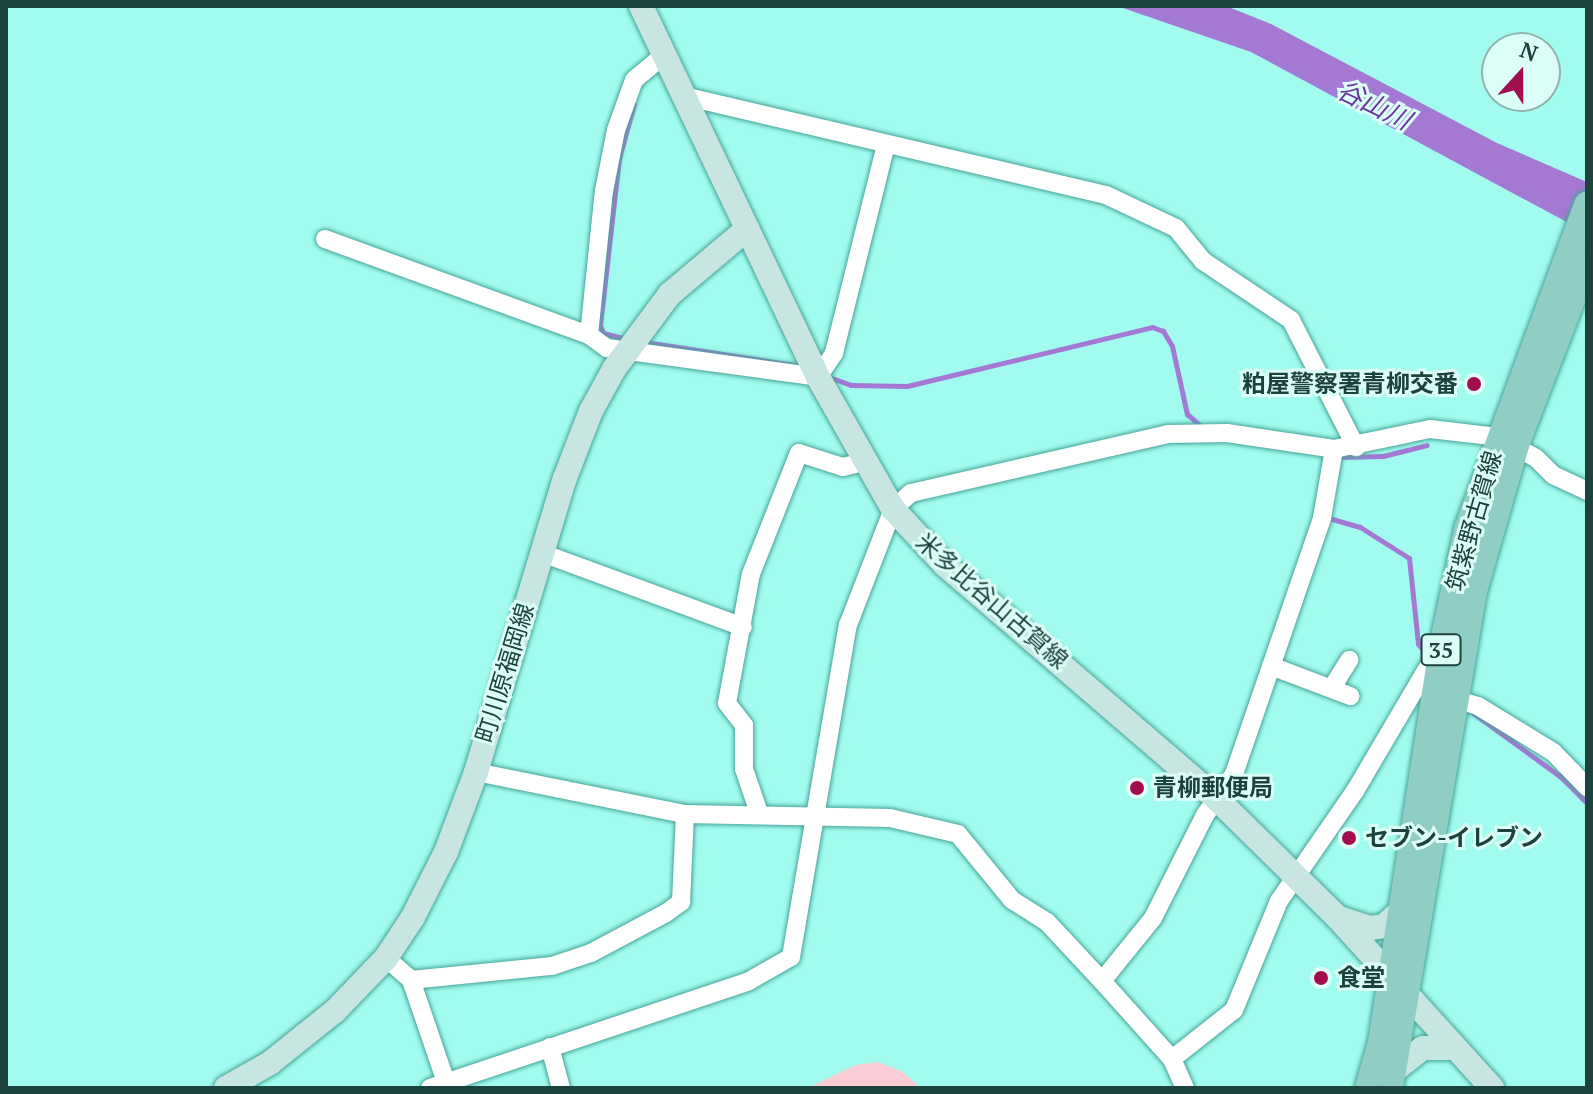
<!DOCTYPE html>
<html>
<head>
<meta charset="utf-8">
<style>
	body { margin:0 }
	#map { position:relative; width:1593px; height:1094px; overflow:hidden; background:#a1fcef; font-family:"PT Serif","Noto Sans JP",serif }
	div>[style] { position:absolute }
	.green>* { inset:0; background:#facdd6 }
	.water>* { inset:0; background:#a379d4 }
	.stream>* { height:5px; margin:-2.5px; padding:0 2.5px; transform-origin:2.5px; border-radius:2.5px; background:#a379d4 }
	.roads { filter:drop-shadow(0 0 2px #47a498) drop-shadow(0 0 2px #47a498) }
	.street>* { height:18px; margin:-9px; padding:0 9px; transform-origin:9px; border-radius:9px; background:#fff }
	.secondary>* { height:24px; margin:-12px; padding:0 12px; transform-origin:12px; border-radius:12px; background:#c7e6e2 }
	.primary>* { height:26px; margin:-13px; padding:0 13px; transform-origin:13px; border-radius:13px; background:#8fcdc5 }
	.dots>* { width:22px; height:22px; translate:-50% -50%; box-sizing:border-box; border:4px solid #dcfef8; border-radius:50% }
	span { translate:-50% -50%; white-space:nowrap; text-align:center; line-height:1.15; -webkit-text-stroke:6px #dcfef8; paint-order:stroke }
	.shield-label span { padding:2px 6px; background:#dcfef8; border:2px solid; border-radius:6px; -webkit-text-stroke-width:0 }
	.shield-label { font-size:22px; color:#1c423d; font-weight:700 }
	.poi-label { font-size:24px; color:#1c423d; font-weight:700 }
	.right { translate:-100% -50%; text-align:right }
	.left { translate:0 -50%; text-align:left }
	.street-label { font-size:24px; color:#1c423d }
	.water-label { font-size:26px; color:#6c35a1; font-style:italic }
	.frame { position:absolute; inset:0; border:8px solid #1c423d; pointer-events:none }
	.north { position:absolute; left:1481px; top:32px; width:80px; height:80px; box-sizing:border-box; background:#dcfef8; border:2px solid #8fb3ad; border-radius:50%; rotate:21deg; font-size:22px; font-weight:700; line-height:32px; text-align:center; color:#1c423d }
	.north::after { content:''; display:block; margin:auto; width:28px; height:36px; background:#a30e4e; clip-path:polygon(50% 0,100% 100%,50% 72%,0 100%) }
</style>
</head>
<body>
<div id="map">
	<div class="green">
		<i style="clip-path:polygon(878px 1062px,903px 1072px,921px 1088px,808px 1088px,855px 1065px)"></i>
	</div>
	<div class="water">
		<i style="clip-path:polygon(1117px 6px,1226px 6px,1271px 24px,1497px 143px,1587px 182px,1587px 233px,1251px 52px)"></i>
	</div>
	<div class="stream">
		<i style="left:627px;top:339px;width:25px;rotate:-166deg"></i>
		<i style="left:603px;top:333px;width:9px;rotate:-111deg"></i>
		<i style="left:600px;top:325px;width:168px;rotate:-83.5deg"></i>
		<i style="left:619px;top:158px;width:56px;rotate:-74.5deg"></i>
		<i style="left:645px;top:342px;width:157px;rotate:8.8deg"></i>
		<i style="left:829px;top:377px;width:23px;rotate:20deg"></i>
		<i style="left:851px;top:385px;width:56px;rotate:1deg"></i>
		<i style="left:907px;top:386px;width:252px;rotate:-13.5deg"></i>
		<i style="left:1152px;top:327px;width:12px;rotate:20deg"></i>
		<i style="left:1163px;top:331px;width:17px;rotate:59deg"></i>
		<i style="left:1172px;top:346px;width:70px;rotate:77.6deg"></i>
		<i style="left:1187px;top:414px;width:20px;rotate:41deg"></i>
		<i style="left:1338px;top:457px;width:45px;rotate:-1.3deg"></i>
		<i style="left:1383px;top:456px;width:45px;rotate:-14deg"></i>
		<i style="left:1332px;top:519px;width:29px;rotate:16deg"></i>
		<i style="left:1360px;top:527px;width:58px;rotate:32.3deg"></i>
		<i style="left:1409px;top:558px;width:86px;rotate:84deg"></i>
		<i style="left:1418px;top:644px;width:17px;rotate:50deg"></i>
		<i style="left:1469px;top:710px;width:114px;rotate:36.1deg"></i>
		<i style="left:1561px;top:777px;width:37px;rotate:45deg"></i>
	</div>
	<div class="roads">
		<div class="street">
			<i style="left:684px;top:96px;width:433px;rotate:13.2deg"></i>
			<i style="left:1106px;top:195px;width:77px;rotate:25.2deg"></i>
			<i style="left:1176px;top:228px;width:43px;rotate:50.7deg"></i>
			<i style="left:1203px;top:261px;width:106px;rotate:33.8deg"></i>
			<i style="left:1291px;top:320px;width:143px;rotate:62.9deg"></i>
			<i style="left:325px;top:239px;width:281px;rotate:20deg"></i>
			<i style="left:589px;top:335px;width:22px;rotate:36deg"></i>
			<i style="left:607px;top:348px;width:213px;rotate:7.8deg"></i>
			<i style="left:818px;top:377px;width:29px;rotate:-56deg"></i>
			<i style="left:834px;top:353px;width:214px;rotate:-76deg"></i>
			<i style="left:589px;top:335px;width:145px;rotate:-84.1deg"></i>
			<i style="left:604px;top:191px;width:62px;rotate:-78.9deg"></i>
			<i style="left:616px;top:130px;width:53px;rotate:-70.2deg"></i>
			<i style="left:634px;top:80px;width:38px;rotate:-40deg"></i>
			<i style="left:542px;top:553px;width:214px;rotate:20.2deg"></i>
			<i style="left:1271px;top:666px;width:85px;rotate:20.8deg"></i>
			<i style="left:1333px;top:686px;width:31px;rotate:-58deg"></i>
			<i style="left:1455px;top:699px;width:24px;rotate:17deg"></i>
			<i style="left:1478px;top:706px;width:88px;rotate:31.5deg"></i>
			<i style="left:1553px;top:752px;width:49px;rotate:45.8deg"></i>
			<i style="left:476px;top:772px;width:213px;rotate:11.4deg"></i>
			<i style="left:685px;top:814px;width:205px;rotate:1.1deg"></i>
			<i style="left:890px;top:818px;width:70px;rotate:13.2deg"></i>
			<i style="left:958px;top:834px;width:85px;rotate:50.7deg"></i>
			<i style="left:1012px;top:900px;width:41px;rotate:32.2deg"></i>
			<i style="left:1047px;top:922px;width:81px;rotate:47deg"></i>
			<i style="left:1102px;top:981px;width:105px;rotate:48.1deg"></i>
			<i style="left:1172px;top:1059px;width:32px;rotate:66deg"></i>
			<i style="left:759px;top:813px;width:46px;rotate:-108.8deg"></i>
			<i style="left:744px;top:769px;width:44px;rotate:-90deg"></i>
			<i style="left:744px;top:725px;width:28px;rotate:-128deg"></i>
			<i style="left:727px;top:703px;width:131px;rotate:-79.5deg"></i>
			<i style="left:751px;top:574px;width:130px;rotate:-68.4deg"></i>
			<i style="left:799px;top:453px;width:46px;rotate:17.7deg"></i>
			<i style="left:843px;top:467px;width:21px;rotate:-14deg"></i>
			<i style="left:386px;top:958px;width:33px;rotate:41deg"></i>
			<i style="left:411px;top:980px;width:108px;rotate:71.1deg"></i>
			<i style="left:411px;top:980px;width:142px;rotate:-5.7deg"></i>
			<i style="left:552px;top:966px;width:41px;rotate:-18.4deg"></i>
			<i style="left:591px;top:953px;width:85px;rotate:-28.1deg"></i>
			<i style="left:666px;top:913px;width:19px;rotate:-36deg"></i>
			<i style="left:681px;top:902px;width:88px;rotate:-87.4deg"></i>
			<i style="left:1102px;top:981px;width:81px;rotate:-51deg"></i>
			<i style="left:1153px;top:918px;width:115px;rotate:-63.2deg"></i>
			<i style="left:1205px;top:815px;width:50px;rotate:-54.7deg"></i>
			<i style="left:1234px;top:774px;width:271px;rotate:-71deg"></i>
			<i style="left:1322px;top:518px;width:70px;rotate:-80.1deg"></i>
			<i style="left:550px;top:1047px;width:42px;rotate:75deg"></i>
			<i style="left:1172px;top:1059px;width:79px;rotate:-38.3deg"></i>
			<i style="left:1234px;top:1010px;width:118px;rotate:-67.6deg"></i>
			<i style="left:1279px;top:901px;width:134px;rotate:-55.4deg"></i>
			<i style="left:1355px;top:791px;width:161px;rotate:-59.5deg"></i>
			<i style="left:430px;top:1088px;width:336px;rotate:-18.5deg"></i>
			<i style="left:749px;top:981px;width:48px;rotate:-29.7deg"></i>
			<i style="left:791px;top:957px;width:337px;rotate:-80.3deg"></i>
			<i style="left:848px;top:625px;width:124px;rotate:-68.8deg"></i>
			<i style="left:893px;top:509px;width:24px;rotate:-42deg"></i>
			<i style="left:911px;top:493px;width:264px;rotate:-12.9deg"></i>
			<i style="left:1168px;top:434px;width:59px;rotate:-1deg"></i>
			<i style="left:1227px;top:433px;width:108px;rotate:8.5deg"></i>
			<i style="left:1334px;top:449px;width:98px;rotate:-11.8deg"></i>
			<i style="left:1430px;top:429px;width:68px;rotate:6.7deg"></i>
			<i style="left:1498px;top:437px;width:43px;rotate:28.9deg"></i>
			<i style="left:1536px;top:458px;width:24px;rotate:45deg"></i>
			<i style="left:1553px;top:475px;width:38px;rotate:25deg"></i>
		</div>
		<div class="secondary">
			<i style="left:641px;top:6px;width:411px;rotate:64.5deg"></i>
			<i style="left:818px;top:377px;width:152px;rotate:60.4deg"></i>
			<i style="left:893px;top:509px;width:76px;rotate:47.1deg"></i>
			<i style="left:945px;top:565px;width:359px;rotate:40.7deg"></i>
			<i style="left:1217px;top:799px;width:168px;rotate:44.5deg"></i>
			<i style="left:1337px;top:917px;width:231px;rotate:47.8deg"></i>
			<i style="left:1339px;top:918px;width:33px;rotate:18deg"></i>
			<i style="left:1370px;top:928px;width:14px;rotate:-8deg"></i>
			<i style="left:1384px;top:926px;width:24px;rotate:-42deg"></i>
			<i style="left:1396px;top:1069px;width:34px;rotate:-38deg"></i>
			<i style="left:1423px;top:1048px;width:30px"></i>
			<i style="left:226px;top:1088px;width:51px;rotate:-29.6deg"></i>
			<i style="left:270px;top:1063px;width:83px;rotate:-38.7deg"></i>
			<i style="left:335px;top:1011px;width:74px;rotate:-46.1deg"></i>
			<i style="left:386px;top:958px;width:49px;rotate:-56.6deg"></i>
			<i style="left:413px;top:917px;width:73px;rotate:-63.1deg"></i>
			<i style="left:446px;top:852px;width:85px;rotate:-69.4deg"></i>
			<i style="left:476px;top:772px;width:307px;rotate:-73.2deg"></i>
			<i style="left:565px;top:478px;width:72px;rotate:-68.8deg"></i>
			<i style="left:591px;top:411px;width:48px;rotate:-61.3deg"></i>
			<i style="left:614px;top:369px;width:94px;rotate:-53.3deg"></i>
			<i style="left:670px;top:294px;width:101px;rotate:-40.2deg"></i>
		</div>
		<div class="primary">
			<i style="left:1368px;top:1088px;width:48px;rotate:-74.2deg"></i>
			<i style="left:1381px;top:1042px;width:401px;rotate:-81.2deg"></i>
			<i style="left:1442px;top:646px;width:120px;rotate:-77.9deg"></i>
			<i style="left:1467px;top:529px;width:346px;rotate:-69.7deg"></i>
			<i style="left:1390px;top:1088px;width:500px;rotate:-80.4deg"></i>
			<i style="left:1473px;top:595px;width:156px;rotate:-74deg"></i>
			<i style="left:1516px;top:445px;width:197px;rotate:-68.9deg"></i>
		</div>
	</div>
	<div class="dots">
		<i style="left:1474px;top:384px;background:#a30e4e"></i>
		<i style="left:1137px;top:788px;background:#a30e4e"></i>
		<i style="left:1349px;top:838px;background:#a30e4e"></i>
		<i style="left:1321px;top:978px;background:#a30e4e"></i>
	</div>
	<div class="shield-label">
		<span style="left:1441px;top:650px">35</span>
	</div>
	<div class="poi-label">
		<span class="right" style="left:1458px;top:384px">粕屋警察署青柳交番</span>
		<span class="left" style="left:1153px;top:788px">青柳郵便局</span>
		<span class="left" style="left:1365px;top:838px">セブン-イレブン</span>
		<span class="left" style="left:1337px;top:978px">食堂</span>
	</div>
	<div class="street-label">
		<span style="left:1474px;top:521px;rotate:-74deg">筑紫野古賀線</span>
		<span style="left:992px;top:601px;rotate:41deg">米多比谷山古賀線</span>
		<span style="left:505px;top:673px;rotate:-73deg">町川原福岡線</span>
	</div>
	<div class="water-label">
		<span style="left:1374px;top:105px;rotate:26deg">谷山川</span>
	</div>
	<div class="frame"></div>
	<div class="north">N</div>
</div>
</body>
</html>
